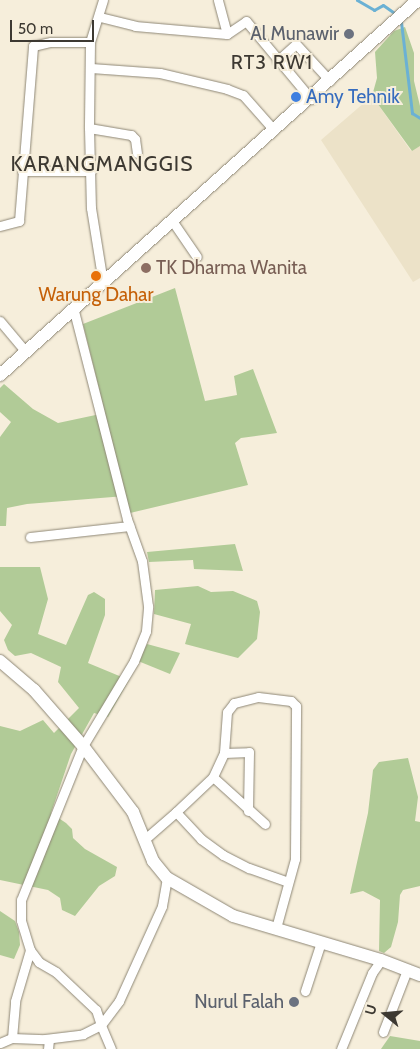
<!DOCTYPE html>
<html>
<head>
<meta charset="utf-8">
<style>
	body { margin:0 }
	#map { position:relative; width:420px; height:1049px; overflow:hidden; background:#f6eedb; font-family:Cabin,sans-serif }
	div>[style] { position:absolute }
	.built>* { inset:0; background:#ece2c8 }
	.green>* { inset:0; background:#b1cb97 }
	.stream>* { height:3px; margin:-1.5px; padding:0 1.5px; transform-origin:1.5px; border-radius:1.5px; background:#6bb1d4 }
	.roads { filter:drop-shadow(0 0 1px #8e8776) drop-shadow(0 0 1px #8e8776) }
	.street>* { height:9px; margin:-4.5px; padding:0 4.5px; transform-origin:4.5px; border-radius:4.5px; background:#fff }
	.secondary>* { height:12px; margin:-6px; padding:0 6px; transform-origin:6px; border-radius:6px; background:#fff }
	.dots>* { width:14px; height:14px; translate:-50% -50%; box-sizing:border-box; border:2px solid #f6eedb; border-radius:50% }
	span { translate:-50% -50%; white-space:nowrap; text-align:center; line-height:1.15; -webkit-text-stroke:4px #f6eedb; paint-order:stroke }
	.worship-label { font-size:19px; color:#5b616d }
	.right { translate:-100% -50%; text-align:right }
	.shop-label { font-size:19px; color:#366cbe }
	.left { translate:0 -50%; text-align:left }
	.education-label { font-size:19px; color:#785e54 }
	.food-label { font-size:19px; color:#c56008 }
	.neighbourhood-label { font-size:20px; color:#3d3932; letter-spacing:1px }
	.quarter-label { font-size:21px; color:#3d3932; letter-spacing:1px }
	.north { position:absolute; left:360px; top:989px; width:50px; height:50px; -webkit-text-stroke:4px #f6eedb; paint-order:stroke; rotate:287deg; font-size:14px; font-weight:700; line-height:20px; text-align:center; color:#3d3932 }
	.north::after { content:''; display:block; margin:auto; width:18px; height:22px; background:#3d3932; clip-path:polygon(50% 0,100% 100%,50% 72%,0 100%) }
	.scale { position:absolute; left:10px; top:20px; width:84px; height:22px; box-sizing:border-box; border:2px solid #3d3932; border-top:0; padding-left:6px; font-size:15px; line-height:18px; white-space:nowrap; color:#3d3932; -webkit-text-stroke:4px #f6eedb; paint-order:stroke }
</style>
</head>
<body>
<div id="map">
	<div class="built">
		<i style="clip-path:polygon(372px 96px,411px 151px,420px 146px,420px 278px,413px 282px,321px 140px)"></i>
	</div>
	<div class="green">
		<i style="clip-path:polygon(405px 27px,414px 53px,414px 81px,420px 106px,420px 146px,412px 151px,372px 96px,377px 78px,375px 52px,394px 31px)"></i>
		<i style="clip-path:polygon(175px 288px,205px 401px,237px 395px,234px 376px,253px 369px,277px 433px,241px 438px,235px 443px,248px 485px,130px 513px,125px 496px,27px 504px,7px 508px,6px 526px,0 526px,0 437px,11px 422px,0 412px,0 388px,4px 384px,33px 409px,58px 423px,105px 413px,83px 324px)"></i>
		<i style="clip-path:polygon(235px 544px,243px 571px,194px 569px,193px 560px,149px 562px,147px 552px)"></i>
		<i style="clip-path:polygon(0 567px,40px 567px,48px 599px,38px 634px,66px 645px,88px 595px,94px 592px,105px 599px,105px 615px,88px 663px,129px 680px,108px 717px,94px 713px,71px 754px,51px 813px,66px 823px,72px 829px,73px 838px,85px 849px,117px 867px,115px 876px,99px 886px,75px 916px,62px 910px,60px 898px,48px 890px,0 880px,0 726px,20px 731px,43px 720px,54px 733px,79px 708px,58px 682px,61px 667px,31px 653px,15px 656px,8px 650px,4px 640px,12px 625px,0 611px)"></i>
		<i style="clip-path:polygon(198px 586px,211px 592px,233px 591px,257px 601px,260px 612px,257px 639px,238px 658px,185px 644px,191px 624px,154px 614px,155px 590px)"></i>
		<i style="clip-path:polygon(147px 644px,180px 653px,170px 674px,138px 661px)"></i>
		<i style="clip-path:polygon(408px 758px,418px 797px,415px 821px,420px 822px,420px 886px,403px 890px,400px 895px,398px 922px,391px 947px,384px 953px,379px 951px,380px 900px,363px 891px,350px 894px,368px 813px,373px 770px,379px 762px)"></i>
		<i style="clip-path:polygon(0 911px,15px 921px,19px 932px,20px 945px,14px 959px,0 955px)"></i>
		<i style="clip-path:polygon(390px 1036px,420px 1041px,420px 1049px,381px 1049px)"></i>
	</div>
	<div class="stream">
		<i style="left:357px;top:0;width:20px;rotate:30deg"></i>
		<i style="left:374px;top:10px;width:10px;rotate:-29deg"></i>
		<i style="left:383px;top:5px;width:16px;rotate:35deg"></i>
		<i style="left:401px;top:22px;width:92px;rotate:83.1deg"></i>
		<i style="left:412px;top:113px;width:9px;rotate:32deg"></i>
	</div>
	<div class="roads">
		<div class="street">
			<i style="left:103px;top:0;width:44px;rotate:107.2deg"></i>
			<i style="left:90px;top:42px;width:86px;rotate:90.7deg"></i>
			<i style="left:89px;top:128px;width:80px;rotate:88.6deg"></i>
			<i style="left:91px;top:208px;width:76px;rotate:80.9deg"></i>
			<i style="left:100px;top:17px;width:36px;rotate:14deg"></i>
			<i style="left:135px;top:26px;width:92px;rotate:5deg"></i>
			<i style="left:227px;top:34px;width:35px;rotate:-105deg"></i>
			<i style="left:227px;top:34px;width:23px;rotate:-34deg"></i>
			<i style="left:246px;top:21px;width:102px;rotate:50.2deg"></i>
			<i style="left:277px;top:61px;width:25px;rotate:-42deg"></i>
			<i style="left:296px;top:44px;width:50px;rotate:47.4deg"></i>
			<i style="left:91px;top:68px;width:69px;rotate:4.1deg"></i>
			<i style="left:160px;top:73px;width:69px;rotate:13.4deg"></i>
			<i style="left:227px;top:89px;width:17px;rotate:21deg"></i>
			<i style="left:243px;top:95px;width:47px;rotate:48.5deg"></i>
			<i style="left:89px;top:128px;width:43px;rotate:9.5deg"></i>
			<i style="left:131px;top:135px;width:6px;rotate:45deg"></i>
			<i style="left:135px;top:139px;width:14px;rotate:82deg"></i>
			<i style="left:22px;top:171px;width:69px"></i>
			<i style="left:173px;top:222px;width:42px;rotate:55.6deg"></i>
			<i style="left:0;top:226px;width:20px;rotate:-15deg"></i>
			<i style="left:19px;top:221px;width:176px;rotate:-85.4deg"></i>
			<i style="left:33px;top:46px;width:18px;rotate:-13deg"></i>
			<i style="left:51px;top:42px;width:39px"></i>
			<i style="left:0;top:321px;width:40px;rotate:50deg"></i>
			<i style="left:30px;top:537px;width:100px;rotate:-6.3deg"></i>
			<i style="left:224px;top:753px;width:25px;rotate:-2deg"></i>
			<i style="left:249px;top:752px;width:59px;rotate:91deg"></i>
			<i style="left:213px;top:777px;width:70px;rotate:42.1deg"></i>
			<i style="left:145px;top:839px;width:41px;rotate:-41.1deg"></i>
			<i style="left:276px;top:928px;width:72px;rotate:-74.6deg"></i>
			<i style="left:295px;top:859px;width:153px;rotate:-89.6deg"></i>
			<i style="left:296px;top:706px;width:7px;rotate:-135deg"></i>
			<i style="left:291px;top:701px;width:33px;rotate:-173deg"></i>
			<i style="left:258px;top:697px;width:25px;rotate:166deg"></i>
			<i style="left:234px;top:703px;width:11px;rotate:128deg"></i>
			<i style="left:227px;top:712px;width:41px;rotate:94.2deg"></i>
			<i style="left:224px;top:753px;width:26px;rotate:115deg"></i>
			<i style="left:213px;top:777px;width:51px;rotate:136.6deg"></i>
			<i style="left:176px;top:812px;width:37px;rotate:47deg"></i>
			<i style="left:201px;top:839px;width:27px;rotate:36deg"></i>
			<i style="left:223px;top:855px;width:29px;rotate:27deg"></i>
			<i style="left:249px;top:868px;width:41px;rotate:19.7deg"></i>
			<i style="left:305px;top:991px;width:52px;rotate:-71.9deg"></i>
			<i style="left:383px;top:1032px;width:66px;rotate:-68.8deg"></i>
			<i style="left:12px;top:1038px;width:37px;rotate:-85deg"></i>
			<i style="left:15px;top:1001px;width:53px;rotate:-73.6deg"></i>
			<i style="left:0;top:1043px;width:13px;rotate:-23deg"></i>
			<i style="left:12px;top:1038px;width:33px;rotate:2deg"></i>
			<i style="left:45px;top:1039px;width:38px;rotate:-7deg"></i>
			<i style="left:83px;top:1034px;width:20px;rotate:-27deg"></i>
			<i style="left:101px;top:1025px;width:16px;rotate:-108deg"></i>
			<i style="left:96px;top:1010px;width:55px;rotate:-136.5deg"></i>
			<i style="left:56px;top:972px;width:20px;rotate:-150deg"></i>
			<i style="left:39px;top:962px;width:15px;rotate:-127deg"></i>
			<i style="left:30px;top:950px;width:31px;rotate:-107deg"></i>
			<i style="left:21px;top:920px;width:20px;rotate:-90deg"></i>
			<i style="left:21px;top:900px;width:166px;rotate:-68.1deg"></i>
			<i style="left:83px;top:746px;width:99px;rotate:-59deg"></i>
			<i style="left:134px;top:661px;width:32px;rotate:-68deg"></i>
			<i style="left:146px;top:631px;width:25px;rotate:-85deg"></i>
			<i style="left:148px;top:606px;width:45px;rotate:-97.6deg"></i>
			<i style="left:142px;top:561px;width:45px;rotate:-109.7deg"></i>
			<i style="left:127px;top:519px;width:215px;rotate:-104.3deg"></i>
			<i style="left:48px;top:1049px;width:10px;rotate:-84deg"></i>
			<i style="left:111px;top:1049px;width:26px;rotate:-113deg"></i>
			<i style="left:101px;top:1025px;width:30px;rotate:-53deg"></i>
			<i style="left:119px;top:1001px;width:104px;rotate:-65.6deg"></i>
			<i style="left:162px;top:906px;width:28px;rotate:-80deg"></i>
			<i style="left:341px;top:1049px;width:82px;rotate:-67.8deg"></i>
			<i style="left:372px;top:973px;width:16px;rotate:-55deg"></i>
		</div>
		<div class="secondary">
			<i style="left:0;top:375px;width:562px;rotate:-41.9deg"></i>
			<i style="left:0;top:661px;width:45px;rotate:40.5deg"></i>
			<i style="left:34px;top:690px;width:74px;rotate:48.8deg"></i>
			<i style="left:83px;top:746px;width:83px;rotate:52.9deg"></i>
			<i style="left:133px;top:812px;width:53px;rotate:67.8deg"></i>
			<i style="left:153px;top:861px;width:22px;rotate:51deg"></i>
			<i style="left:167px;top:878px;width:76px;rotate:29.9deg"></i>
			<i style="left:233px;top:916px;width:154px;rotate:16.6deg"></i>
			<i style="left:381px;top:960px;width:42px;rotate:21deg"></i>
		</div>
	</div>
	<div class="dots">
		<i style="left:349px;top:34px;background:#6b7280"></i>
		<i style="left:296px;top:97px;background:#3f7fe0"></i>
		<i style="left:146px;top:268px;background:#8d6e63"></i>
		<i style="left:96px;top:276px;background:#e8710a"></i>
		<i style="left:294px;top:1002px;background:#6b7280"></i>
	</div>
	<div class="worship-label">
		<span class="right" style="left:339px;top:34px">Al Munawir</span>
		<span class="right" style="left:284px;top:1002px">Nurul Falah</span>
	</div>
	<div class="shop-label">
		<span class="left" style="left:306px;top:97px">Amy Tehnik</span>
	</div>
	<div class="education-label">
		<span class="left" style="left:156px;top:268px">TK Dharma Wanita</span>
	</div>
	<div class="food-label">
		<span style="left:96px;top:295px">Warung Dahar</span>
	</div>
	<div class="neighbourhood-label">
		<span style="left:272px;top:62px">RT3 RW1</span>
	</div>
	<div class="quarter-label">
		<span style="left:102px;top:164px">KARANGMANGGIS</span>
	</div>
	<div class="north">U</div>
	<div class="scale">50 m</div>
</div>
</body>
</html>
